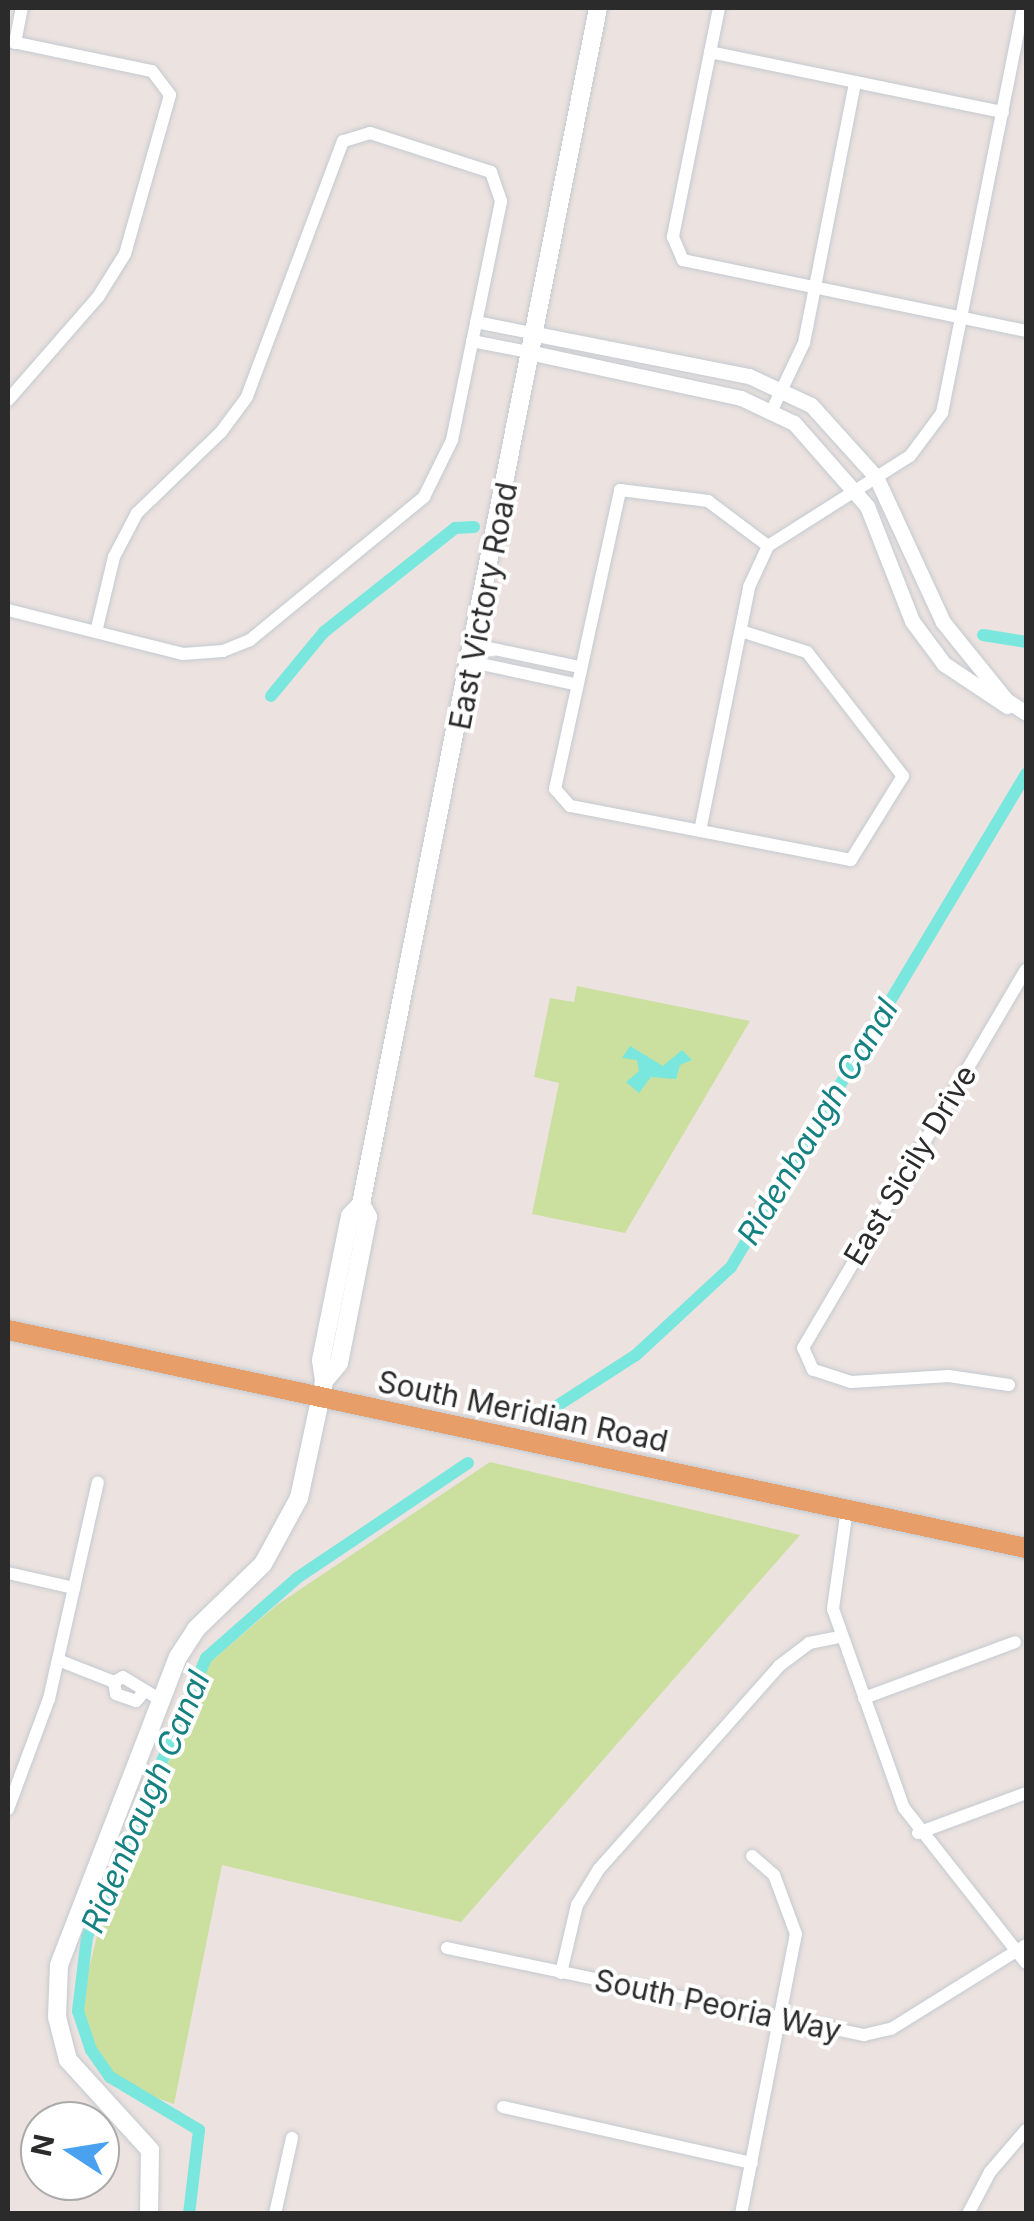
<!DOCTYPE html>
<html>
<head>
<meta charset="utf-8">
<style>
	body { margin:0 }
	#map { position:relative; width:1034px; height:2221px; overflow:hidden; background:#ece2df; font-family:Inter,sans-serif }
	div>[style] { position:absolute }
	.green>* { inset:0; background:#cbdf9f }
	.water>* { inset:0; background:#79e7de }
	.canal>* { height:12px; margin:-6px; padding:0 6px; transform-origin:6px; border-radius:6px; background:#79e7de }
	.roads { filter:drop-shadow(0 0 2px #c3cad1) drop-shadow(0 0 2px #c3cad1) }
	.minor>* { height:12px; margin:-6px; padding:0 6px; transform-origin:6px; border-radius:6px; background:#fff }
	.tertiary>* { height:15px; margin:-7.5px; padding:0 7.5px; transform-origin:7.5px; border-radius:7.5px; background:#fff }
	.secondary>* { height:18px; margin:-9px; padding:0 9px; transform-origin:9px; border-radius:9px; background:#fff }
	.primary>* { height:20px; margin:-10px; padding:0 10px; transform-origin:10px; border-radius:10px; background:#e89e68 }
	span { translate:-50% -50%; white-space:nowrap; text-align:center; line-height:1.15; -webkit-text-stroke:8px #fff; paint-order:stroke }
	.street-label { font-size:30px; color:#2b2b2b }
	.water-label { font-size:32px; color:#158181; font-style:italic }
	.frame { position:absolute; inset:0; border:10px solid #2b2b2b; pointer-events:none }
	.north { position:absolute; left:20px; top:2101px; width:100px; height:100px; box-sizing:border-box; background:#fff; border:2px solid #aaa; border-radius:50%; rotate:282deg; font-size:28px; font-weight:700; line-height:40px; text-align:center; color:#2b2b2b }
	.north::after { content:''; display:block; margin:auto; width:35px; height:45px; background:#49a1ef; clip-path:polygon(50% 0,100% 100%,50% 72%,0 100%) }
</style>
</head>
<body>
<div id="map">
	<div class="green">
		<i style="clip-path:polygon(577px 986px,750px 1021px,625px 1233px,532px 1214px,559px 1083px,534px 1077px,550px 998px,574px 1002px)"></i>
		<i style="clip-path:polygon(490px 1462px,800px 1535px,461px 1922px,222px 1865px,174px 2104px,123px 2086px,97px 2056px,81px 2001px,98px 1932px,210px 1662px,277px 1605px)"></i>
	</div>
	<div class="water">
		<i style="clip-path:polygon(630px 1046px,663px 1066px,682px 1050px,692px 1060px,680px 1065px,676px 1079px,651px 1077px,639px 1093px,626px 1082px,639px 1071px,637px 1060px,622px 1058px)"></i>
	</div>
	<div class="canal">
		<i style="left:983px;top:635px;width:44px;rotate:9.2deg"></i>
		<i style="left:271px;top:696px;width:83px;rotate:-50.4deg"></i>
		<i style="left:324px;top:632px;width:167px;rotate:-38.4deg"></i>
		<i style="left:455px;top:528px;width:19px;rotate:-3deg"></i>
		<i style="left:546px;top:1413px;width:107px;rotate:-32.8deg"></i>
		<i style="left:636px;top:1355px;width:129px;rotate:-42.8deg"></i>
		<i style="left:731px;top:1267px;width:575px;rotate:-59.1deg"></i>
		<i style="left:189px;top:2214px;width:85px;rotate:-83.2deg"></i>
		<i style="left:199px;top:2130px;width:104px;rotate:-149.2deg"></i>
		<i style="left:110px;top:2077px;width:33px;rotate:-125deg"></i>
		<i style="left:91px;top:2050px;width:41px;rotate:-108.4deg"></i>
		<i style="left:78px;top:2011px;width:75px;rotate:-83.1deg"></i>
		<i style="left:87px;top:1937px;width:303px;rotate:-66.9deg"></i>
		<i style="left:206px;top:1658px;width:121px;rotate:-41.3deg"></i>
		<i style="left:297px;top:1578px;width:206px;rotate:-33.9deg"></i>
	</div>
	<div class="roads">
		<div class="minor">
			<i style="left:719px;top:8px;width:234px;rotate:101.4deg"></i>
			<i style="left:673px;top:237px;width:25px;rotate:67deg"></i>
			<i style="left:683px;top:260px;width:350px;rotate:11.7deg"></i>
			<i style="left:8px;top:41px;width:147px;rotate:11.8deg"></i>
			<i style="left:152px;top:71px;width:30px;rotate:53deg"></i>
			<i style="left:170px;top:95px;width:165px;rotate:105.8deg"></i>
			<i style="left:125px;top:254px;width:51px;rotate:122.1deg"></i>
			<i style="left:98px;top:297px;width:137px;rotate:131.1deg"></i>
			<i style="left:15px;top:43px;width:36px;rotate:-79deg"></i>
			<i style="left:710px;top:52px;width:299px;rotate:11.6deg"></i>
			<i style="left:476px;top:322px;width:61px;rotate:11.3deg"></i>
			<i style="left:472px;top:341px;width:62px;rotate:11.1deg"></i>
			<i style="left:772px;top:410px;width:74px;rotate:-64.5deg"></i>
			<i style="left:804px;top:343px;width:266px;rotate:-78.9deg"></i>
			<i style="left:8px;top:610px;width:180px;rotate:14.1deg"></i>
			<i style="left:183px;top:654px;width:40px;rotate:-4.3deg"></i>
			<i style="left:223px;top:651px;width:29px;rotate:-22deg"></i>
			<i style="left:250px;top:640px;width:225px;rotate:-39.4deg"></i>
			<i style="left:424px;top:497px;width:64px;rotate:-63.8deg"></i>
			<i style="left:452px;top:440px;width:244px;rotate:-78.4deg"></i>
			<i style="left:501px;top:201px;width:31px;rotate:-109deg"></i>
			<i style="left:491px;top:172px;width:127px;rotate:-162.1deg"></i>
			<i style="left:370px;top:133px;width:28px;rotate:163deg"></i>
			<i style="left:343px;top:141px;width:273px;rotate:110.6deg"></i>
			<i style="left:247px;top:397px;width:44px;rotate:126.6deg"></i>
			<i style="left:221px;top:432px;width:117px;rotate:136deg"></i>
			<i style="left:137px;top:513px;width:50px;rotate:117.6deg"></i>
			<i style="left:114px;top:557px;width:73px;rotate:103.5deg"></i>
			<i style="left:741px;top:631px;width:69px;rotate:17.7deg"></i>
			<i style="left:807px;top:652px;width:157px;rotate:52.3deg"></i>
			<i style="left:903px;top:776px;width:99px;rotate:121.8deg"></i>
			<i style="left:851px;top:860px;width:286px;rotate:-169.1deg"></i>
			<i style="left:570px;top:806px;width:23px;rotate:-131deg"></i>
			<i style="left:555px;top:789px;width:306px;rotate:-77.7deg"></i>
			<i style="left:620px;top:490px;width:89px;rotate:7.1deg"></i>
			<i style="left:708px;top:501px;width:75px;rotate:36.9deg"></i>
			<i style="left:475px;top:645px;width:106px;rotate:11.9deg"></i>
			<i style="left:472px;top:662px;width:105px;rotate:12.1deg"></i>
			<i style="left:700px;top:831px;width:249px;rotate:-78.6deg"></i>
			<i style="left:749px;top:587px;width:45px;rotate:-65.1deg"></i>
			<i style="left:768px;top:546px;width:168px;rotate:-32.4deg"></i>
			<i style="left:910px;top:456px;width:54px;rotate:-53.3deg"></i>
			<i style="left:942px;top:413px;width:413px;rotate:-78.7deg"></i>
			<i style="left:1009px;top:1385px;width:61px;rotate:-171.5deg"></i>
			<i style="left:949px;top:1376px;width:98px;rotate:176.5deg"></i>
			<i style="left:851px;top:1382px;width:40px;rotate:-162deg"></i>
			<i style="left:813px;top:1370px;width:24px;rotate:-114deg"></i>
			<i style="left:803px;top:1348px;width:439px;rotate:-59.5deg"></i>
			<i style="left:847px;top:1509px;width:101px;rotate:98deg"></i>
			<i style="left:833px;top:1609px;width:211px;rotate:70.4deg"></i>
			<i style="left:904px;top:1808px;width:197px;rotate:51.8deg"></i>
			<i style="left:8px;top:1573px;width:68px;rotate:12.8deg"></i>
			<i style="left:58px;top:1660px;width:60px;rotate:21.4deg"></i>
			<i style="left:143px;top:1693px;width:11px;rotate:131deg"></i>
			<i style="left:136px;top:1701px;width:21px;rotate:-161deg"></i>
			<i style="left:116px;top:1694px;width:12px;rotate:-99deg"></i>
			<i style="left:114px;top:1682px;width:10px;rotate:-29deg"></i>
			<i style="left:123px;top:1677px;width:42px;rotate:31.4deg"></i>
			<i style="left:864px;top:1698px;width:161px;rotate:-20.3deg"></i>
			<i style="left:8px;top:1809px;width:117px;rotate:-69.6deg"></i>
			<i style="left:49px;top:1699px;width:222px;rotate:-77.3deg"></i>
			<i style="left:918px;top:1833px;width:115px;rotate:-20.3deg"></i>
			<i style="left:447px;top:1948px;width:426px;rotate:11.8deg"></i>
			<i style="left:864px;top:2035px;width:28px;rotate:-13deg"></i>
			<i style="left:891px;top:2029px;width:159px;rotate:-31.9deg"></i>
			<i style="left:561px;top:1973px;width:70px;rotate:-76.8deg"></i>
			<i style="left:577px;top:1905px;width:42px;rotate:-58.6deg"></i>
			<i style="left:599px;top:1869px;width:271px;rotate:-48.4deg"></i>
			<i style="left:779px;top:1666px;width:38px;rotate:-37deg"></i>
			<i style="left:809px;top:1643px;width:33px;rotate:-11deg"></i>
			<i style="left:503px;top:2107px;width:255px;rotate:12.7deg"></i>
			<i style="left:275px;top:2214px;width:78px;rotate:-77.4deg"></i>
			<i style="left:741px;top:2214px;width:285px;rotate:-78.9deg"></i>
			<i style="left:796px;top:1934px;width:63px;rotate:-110.4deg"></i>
			<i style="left:774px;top:1875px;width:29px;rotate:-139deg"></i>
			<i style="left:968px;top:2214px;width:47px;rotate:-62.4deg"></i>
			<i style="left:990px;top:2172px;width:55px;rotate:-49.4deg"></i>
		</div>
		<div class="tertiary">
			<i style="left:536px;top:334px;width:217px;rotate:11.2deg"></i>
			<i style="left:749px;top:376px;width:68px;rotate:25.1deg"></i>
			<i style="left:811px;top:405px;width:97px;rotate:47.9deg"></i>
			<i style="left:876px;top:477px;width:160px;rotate:65.2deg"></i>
			<i style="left:943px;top:622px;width:100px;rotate:51.1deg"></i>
			<i style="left:1006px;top:700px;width:24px;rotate:33deg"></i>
			<i style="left:533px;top:353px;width:213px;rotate:12.2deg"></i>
			<i style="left:741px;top:398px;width:59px;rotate:25.3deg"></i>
			<i style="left:794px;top:423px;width:111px;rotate:48.7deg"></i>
			<i style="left:867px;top:506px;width:123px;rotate:68.6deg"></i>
			<i style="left:912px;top:621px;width:54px;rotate:53.3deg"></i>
			<i style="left:944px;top:664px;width:76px;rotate:33.7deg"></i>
		</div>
		<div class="secondary">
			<i style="left:324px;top:1381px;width:23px;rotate:-50deg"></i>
			<i style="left:339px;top:1363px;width:149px;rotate:-78.8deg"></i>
			<i style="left:368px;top:1217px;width:15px;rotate:-118deg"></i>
			<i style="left:149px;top:2214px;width:64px;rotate:-89.1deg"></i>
			<i style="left:150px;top:2150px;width:122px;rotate:-132.3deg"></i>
			<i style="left:68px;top:2060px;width:44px;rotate:-104.3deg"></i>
			<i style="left:57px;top:2017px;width:52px;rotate:-87.8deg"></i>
			<i style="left:59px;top:1965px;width:330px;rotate:-68.9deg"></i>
			<i style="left:178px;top:1657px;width:33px;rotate:-57deg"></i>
			<i style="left:196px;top:1629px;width:93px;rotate:-44.1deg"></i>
			<i style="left:263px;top:1564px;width:75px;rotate:-61.4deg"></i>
			<i style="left:299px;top:1498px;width:120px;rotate:-77.9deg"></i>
			<i style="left:324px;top:1381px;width:21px;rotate:-98deg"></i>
			<i style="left:321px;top:1360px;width:147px;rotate:-78.6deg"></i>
			<i style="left:350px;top:1216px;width:16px;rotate:-47deg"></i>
			<i style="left:361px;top:1204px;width:1219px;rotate:-78.79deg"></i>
		</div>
		<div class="primary">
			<i style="left:8px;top:1330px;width:1041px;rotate:12.09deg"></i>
		</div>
	</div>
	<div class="street-label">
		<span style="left:483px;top:606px;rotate:-79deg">East Victory Road</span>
		<span style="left:910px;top:1165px;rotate:-59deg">East Sicily Drive</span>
		<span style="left:523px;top:1411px;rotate:12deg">South Meridian Road</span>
		<span style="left:718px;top:2005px;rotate:12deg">South Peoria Way</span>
	</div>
	<div class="water-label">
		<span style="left:818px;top:1122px;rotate:-59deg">Ridenbaugh Canal</span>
		<span style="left:146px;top:1802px;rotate:-67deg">Ridenbaugh Canal</span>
	</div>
	<div class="frame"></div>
	<div class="north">N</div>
</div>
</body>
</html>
